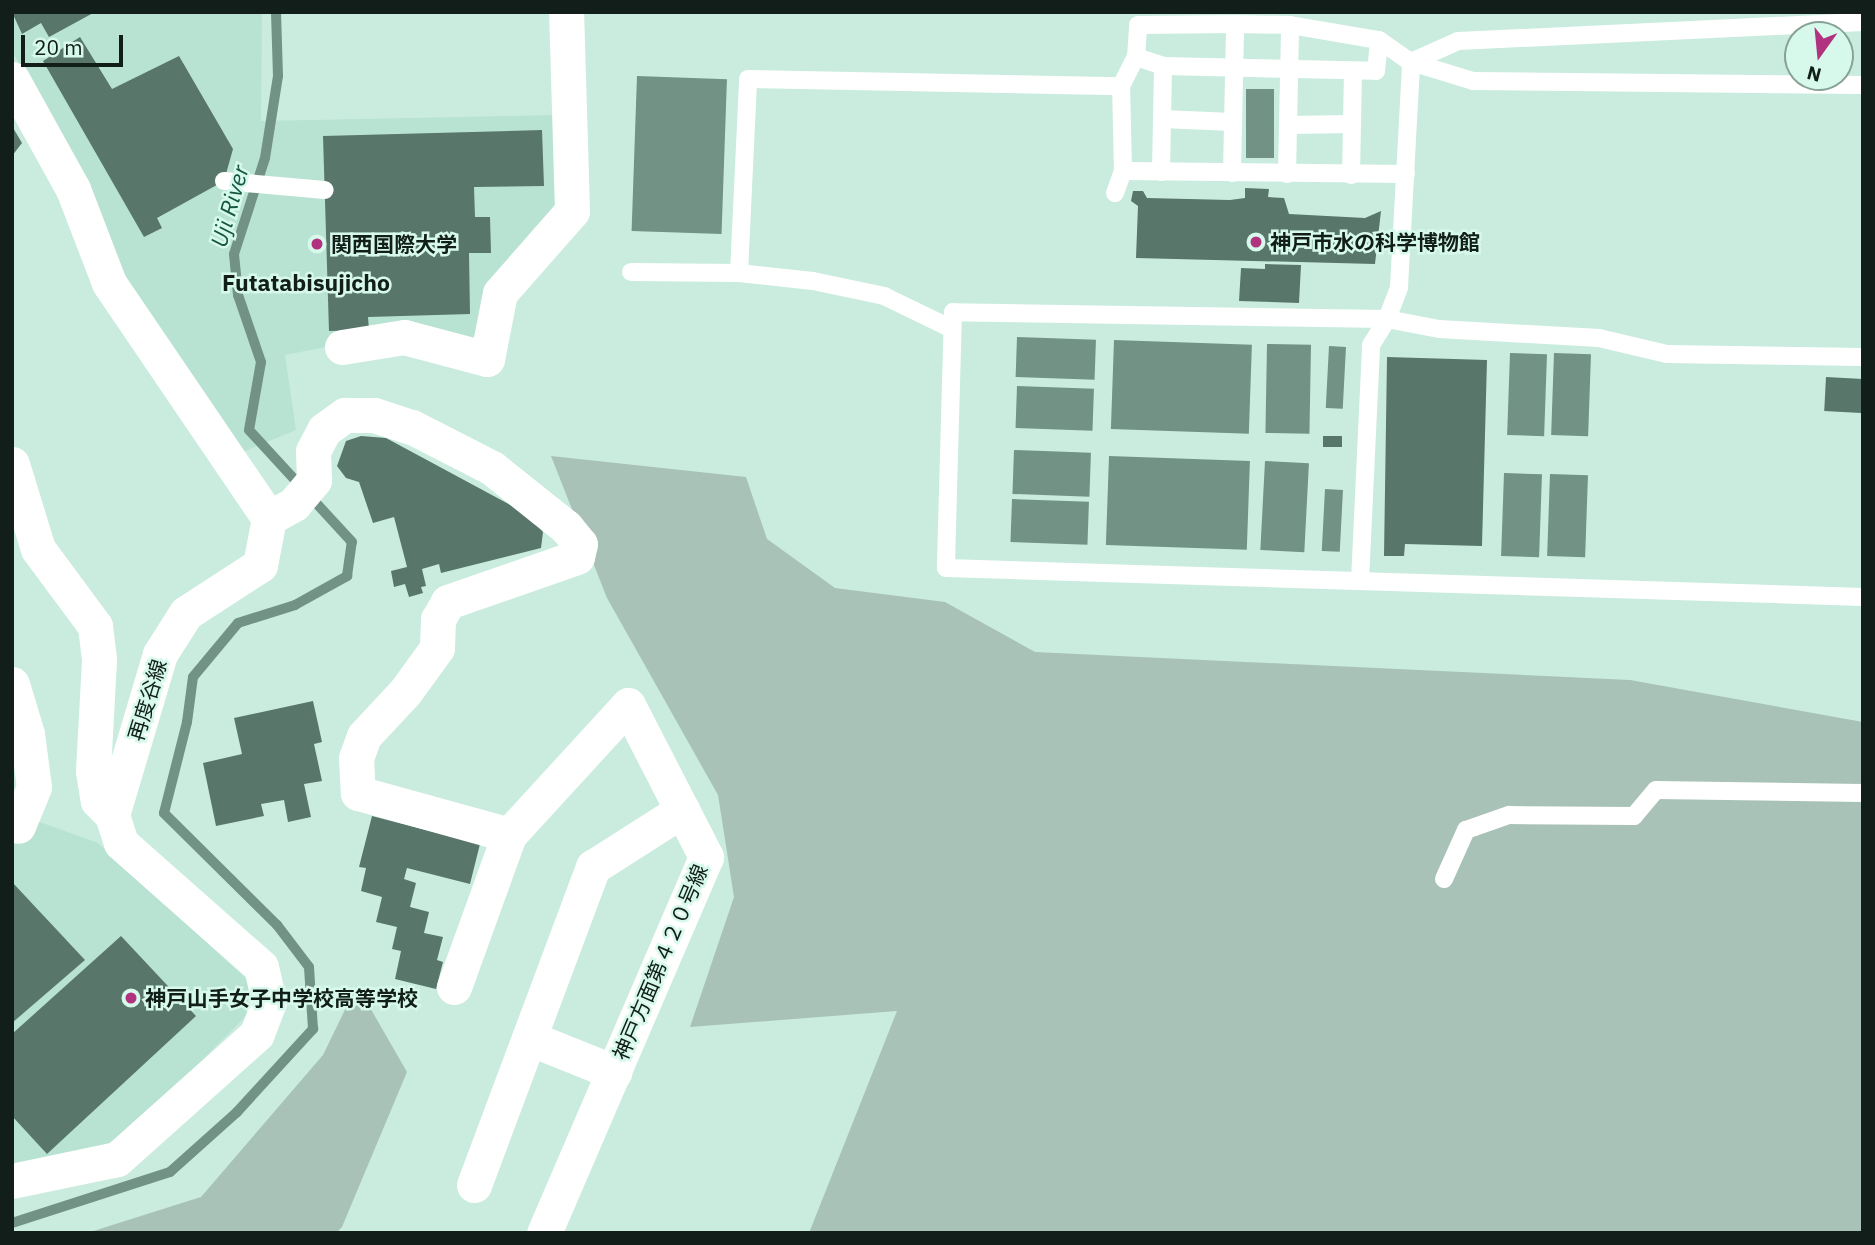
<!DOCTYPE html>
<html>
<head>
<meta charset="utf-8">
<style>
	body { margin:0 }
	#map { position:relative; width:1875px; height:1245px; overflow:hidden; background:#caecde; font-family:"IBM Plex Sans","Noto Sans JP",sans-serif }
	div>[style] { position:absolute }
	.built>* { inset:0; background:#b8e2d1 }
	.green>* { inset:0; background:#a8c2b7 }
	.water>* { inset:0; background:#719285; transform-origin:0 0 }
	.stream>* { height:10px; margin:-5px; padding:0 5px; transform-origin:5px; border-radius:5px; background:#719285 }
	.building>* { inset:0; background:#58766a; transform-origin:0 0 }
	.lane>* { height:18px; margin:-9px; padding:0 9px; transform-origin:9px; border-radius:9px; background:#fff }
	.street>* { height:35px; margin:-17.5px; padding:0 17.5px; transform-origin:17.5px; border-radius:17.5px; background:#fff }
	.dots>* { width:19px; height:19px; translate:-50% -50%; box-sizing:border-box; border:4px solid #d7f9eb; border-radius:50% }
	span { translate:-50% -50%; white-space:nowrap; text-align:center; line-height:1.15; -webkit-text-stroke:5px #d7f9eb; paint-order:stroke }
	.poi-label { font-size:21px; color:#111e19; font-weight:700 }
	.left { translate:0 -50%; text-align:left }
	.street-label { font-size:21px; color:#111e19 }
	.water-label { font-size:23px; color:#155642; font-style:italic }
	.neighbourhood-label { font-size:23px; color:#111e19; font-weight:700 }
	.frame { position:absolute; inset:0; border:14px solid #111e19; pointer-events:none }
	.north { position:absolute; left:1784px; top:21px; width:70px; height:70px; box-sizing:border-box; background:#d7f9eb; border:2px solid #88a197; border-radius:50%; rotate:195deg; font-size:19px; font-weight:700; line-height:28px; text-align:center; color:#111e19 }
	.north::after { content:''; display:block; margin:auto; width:24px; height:32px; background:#b1327f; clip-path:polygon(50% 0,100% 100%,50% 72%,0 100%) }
	.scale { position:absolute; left:21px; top:35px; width:102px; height:32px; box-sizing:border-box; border:4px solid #111e19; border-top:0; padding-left:9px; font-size:21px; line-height:24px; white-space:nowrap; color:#111e19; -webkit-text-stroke:5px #d7f9eb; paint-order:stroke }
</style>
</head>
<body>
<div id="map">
	<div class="built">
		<i style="clip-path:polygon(12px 12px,262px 12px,261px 121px,559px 115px,557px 206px,474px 348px,406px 331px,285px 355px,296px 430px,240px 453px,132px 300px,91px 195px,12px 51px)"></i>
		<i style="clip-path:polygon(12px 812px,98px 843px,251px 983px,248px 1014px,131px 1132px,95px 1152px,12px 1165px)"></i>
	</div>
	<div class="green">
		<i style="clip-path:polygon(551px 456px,746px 477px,767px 539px,835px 588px,945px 602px,1035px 652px,1630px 680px,1863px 722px,1863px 1233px,809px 1233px,897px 1011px,690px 1027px,734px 897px,718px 795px,607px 598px)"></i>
		<i style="clip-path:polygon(357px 985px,407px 1072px,342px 1227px,336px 1233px,87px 1233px,201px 1197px,323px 1055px)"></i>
	</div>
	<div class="water">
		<i style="left:637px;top:76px;width:90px;height:155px;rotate:2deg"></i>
		<i style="left:1246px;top:89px;width:28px;height:69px"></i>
		<i style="left:1017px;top:337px;width:79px;height:40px;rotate:2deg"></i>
		<i style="left:1114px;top:340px;width:138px;height:89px;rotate:2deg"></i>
		<i style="left:1267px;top:344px;width:44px;height:89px;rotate:1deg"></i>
		<i style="left:1329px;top:346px;width:17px;height:62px;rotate:3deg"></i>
		<i style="left:1510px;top:353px;width:37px;height:82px;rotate:2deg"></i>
		<i style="left:1554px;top:353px;width:37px;height:82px;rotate:2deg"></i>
		<i style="left:1017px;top:386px;width:77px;height:42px;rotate:2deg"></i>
		<i style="left:1014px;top:450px;width:77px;height:44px;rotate:2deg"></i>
		<i style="left:1109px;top:456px;width:141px;height:89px;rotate:2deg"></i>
		<i style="left:1265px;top:461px;width:44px;height:89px;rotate:3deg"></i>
		<i style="left:1504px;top:473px;width:38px;height:83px;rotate:2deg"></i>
		<i style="left:1550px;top:474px;width:38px;height:82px;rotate:2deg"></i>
		<i style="left:1325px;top:489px;width:18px;height:62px;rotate:3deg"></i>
		<i style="left:1012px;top:499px;width:77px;height:43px;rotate:2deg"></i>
	</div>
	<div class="stream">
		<i style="left:12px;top:1223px;width:166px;rotate:-17.9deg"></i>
		<i style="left:170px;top:1172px;width:90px;rotate:-41.8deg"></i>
		<i style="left:237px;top:1112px;width:113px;rotate:-47.5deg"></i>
		<i style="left:313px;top:1029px;width:62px;rotate:-93.7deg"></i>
		<i style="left:309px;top:967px;width:53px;rotate:-127.3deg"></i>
		<i style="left:277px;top:925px;width:159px;rotate:-135.3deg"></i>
		<i style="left:164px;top:813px;width:94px;rotate:-75.8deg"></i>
		<i style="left:187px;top:722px;width:45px;rotate:-82.4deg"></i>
		<i style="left:193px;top:677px;width:70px;rotate:-50.2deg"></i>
		<i style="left:238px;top:623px;width:60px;rotate:-17.5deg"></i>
		<i style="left:295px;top:605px;width:60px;rotate:-29.1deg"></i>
		<i style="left:347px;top:576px;width:34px;rotate:-82deg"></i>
		<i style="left:352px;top:542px;width:152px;rotate:-132.6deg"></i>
		<i style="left:249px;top:430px;width:69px;rotate:-80deg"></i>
		<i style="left:261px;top:362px;width:71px;rotate:-108.9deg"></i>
		<i style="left:238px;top:295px;width:41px;rotate:-95.6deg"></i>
		<i style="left:234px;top:254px;width:101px;rotate:-72.1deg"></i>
		<i style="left:265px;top:158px;width:83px;rotate:-81deg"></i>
		<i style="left:278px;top:76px;width:64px;rotate:-91.8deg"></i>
	</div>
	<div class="building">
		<i style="clip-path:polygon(12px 12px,95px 12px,49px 37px,41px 23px,22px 34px)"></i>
		<i style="clip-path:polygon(80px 37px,112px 89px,179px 56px,233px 149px,224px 181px,157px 218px,162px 228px,144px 237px,43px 61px)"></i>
		<i style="clip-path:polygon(12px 126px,22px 143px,12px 156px)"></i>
		<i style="clip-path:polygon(542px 130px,544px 186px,474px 187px,475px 217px,490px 217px,491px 253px,469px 253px,470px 314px,368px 317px,369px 330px,329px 331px,323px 136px)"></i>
		<i style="clip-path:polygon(1245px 188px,1269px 189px,1268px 197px,1284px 198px,1289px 214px,1365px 218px,1381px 211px,1375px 264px,1136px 258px,1138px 206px,1131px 201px,1133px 191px,1143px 191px,1147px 198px,1230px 200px,1245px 198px)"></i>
		<i style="clip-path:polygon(1265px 264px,1301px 265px,1299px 303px,1239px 301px,1241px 268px,1265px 269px)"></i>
		<i style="clip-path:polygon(1387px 357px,1487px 360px,1482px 546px,1405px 544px,1404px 556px,1384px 556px)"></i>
		<i style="left:1826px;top:377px;width:37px;height:34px;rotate:3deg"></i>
		<i style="clip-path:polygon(361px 436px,386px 438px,529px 515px,543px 532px,541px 548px,441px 573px,439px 564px,422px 569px,426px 586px,421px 587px,423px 593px,409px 597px,405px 584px,394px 587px,391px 571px,407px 567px,394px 517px,373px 523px,359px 482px,346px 478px,337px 466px,346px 441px)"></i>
		<i style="left:1323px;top:436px;width:19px;height:11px"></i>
		<i style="clip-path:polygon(313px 701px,322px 742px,314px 744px,322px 781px,304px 784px,311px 817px,288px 822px,284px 800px,261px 804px,264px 816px,216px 826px,203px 763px,242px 754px,234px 718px)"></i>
		<i style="clip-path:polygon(372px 816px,480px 844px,470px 884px,407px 868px,404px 879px,416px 883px,410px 907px,429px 912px,424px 933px,443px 937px,437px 960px,443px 962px,436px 989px,395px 979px,401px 951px,392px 949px,397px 927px,376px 922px,382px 897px,361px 891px,366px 868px,359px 867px)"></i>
		<i style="clip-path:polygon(12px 882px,85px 960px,12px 1023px)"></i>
		<i style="clip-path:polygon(121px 936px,196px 1016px,47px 1154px,12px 1116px,12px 1034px)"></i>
	</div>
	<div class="lane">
		<i style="left:1136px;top:57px;width:28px;rotate:18deg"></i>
		<i style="left:1163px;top:66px;width:213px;rotate:1.3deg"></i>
		<i style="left:1376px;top:71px;width:31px;rotate:-84deg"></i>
		<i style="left:1411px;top:62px;width:51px;rotate:-24.1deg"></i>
		<i style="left:1458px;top:41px;width:405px;rotate:-2.7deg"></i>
		<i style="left:1162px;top:119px;width:71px;rotate:2.4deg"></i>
		<i style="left:1288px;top:125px;width:63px;rotate:-0.9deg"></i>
		<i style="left:1123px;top:171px;width:283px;rotate:0.6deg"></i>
		<i style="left:1161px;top:172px;width:106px;rotate:-88.9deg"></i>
		<i style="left:1232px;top:173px;width:149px;rotate:-88.8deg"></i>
		<i style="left:1287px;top:174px;width:149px;rotate:-88.8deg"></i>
		<i style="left:1351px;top:175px;width:104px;rotate:-88.9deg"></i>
		<i style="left:224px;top:181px;width:101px;rotate:5.1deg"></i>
		<i style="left:1115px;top:193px;width:23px;rotate:-70deg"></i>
		<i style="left:1123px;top:171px;width:85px;rotate:-91.3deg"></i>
		<i style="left:631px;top:272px;width:108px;rotate:0.5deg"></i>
		<i style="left:739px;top:273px;width:74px;rotate:6.2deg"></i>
		<i style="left:813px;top:281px;width:73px;rotate:11.9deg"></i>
		<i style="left:884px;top:296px;width:76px;rotate:25.9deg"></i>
		<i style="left:739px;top:273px;width:194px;rotate:-87.3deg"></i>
		<i style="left:748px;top:79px;width:373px;rotate:1.1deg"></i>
		<i style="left:1121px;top:86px;width:33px;rotate:-63deg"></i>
		<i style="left:1136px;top:57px;width:32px;rotate:-86deg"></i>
		<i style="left:1138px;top:25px;width:97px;rotate:-0.6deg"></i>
		<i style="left:1235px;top:24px;width:55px;rotate:1deg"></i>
		<i style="left:1290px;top:25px;width:90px;rotate:9.6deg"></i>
		<i style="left:1379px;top:40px;width:39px;rotate:35deg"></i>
		<i style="left:1411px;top:62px;width:65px;rotate:17deg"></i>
		<i style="left:1473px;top:81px;width:390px;rotate:0.6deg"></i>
		<i style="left:1863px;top:357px;width:196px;rotate:-179.1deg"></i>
		<i style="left:1667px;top:354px;width:70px;rotate:-166.8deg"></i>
		<i style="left:1599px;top:338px;width:160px;rotate:-176.8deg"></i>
		<i style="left:1439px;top:329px;width:53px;rotate:-169.1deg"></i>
		<i style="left:1387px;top:319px;width:434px;rotate:-179.1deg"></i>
		<i style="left:953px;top:312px;width:256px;rotate:91.6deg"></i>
		<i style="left:946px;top:568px;width:917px;rotate:1.81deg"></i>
		<i style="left:1360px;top:581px;width:236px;rotate:-87.3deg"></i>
		<i style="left:1371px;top:345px;width:31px;rotate:-58deg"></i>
		<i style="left:1387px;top:319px;width:34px;rotate:-69deg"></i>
		<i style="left:1399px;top:287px;width:225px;rotate:-86.9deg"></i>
		<i style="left:1444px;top:879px;width:54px;rotate:-65.8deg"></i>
		<i style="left:1466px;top:830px;width:46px;rotate:-19.2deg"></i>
		<i style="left:1509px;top:815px;width:125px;rotate:0.5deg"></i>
		<i style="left:1634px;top:816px;width:34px;rotate:-50deg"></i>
		<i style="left:1656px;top:790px;width:207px;rotate:0.8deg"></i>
	</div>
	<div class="street">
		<i style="left:12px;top:79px;width:126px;rotate:61deg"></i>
		<i style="left:73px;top:189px;width:101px;rotate:69deg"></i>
		<i style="left:109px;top:283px;width:284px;rotate:55.8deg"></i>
		<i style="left:269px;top:518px;width:48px;rotate:100.8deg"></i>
		<i style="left:260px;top:565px;width:88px;rotate:147deg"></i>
		<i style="left:186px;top:613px;width:49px;rotate:122.4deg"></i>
		<i style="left:160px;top:654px;width:168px;rotate:106.6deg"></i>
		<i style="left:112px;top:815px;width:29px;rotate:72deg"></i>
		<i style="left:121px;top:843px;width:187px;rotate:41.5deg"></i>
		<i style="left:261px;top:967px;width:36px;rotate:77deg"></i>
		<i style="left:269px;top:1002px;width:34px;rotate:111deg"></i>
		<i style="left:257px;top:1034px;width:188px;rotate:138.2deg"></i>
		<i style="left:117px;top:1159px;width:107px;rotate:168.2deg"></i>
		<i style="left:342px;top:347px;width:63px;rotate:-9.2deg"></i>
		<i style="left:404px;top:337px;width:86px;rotate:14.8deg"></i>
		<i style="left:487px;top:359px;width:67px;rotate:-78.9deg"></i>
		<i style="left:500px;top:293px;width:109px;rotate:-48.7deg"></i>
		<i style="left:572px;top:211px;width:199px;rotate:-91.7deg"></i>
		<i style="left:12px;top:464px;width:89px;rotate:73deg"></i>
		<i style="left:38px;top:549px;width:96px;rotate:53.5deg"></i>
		<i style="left:95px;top:626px;width:34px;rotate:83deg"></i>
		<i style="left:99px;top:660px;width:111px;rotate:93.1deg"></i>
		<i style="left:93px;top:771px;width:30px;rotate:81deg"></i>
		<i style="left:98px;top:801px;width:20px;rotate:45deg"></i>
		<i style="left:269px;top:518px;width:29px;rotate:-29deg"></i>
		<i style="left:294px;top:504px;width:31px;rotate:-50deg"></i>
		<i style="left:314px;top:480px;width:29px;rotate:-92deg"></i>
		<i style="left:313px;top:451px;width:24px;rotate:-62deg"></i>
		<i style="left:324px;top:430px;width:26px;rotate:-36deg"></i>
		<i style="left:345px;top:415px;width:29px"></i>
		<i style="left:374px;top:415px;width:40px;rotate:18deg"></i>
		<i style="left:412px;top:427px;width:90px;rotate:27.1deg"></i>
		<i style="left:492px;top:468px;width:95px;rotate:38.6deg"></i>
		<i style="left:566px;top:527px;width:22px;rotate:51deg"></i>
		<i style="left:580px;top:544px;width:13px;rotate:103deg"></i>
		<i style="left:577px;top:557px;width:137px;rotate:160.8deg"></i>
		<i style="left:448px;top:602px;width:20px;rotate:120deg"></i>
		<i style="left:438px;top:619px;width:29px;rotate:92deg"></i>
		<i style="left:437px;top:648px;width:54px;rotate:126deg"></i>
		<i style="left:405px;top:692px;width:60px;rotate:133deg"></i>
		<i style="left:364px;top:736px;width:23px;rotate:110deg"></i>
		<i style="left:356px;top:758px;width:35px;rotate:87deg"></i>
		<i style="left:358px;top:793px;width:157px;rotate:15.5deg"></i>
		<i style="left:509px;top:835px;width:176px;rotate:-47.5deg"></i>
		<i style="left:628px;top:705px;width:171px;rotate:62.8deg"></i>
		<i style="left:706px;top:857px;width:409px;rotate:113.3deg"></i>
		<i style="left:12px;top:684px;width:52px;rotate:73.3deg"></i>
		<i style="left:27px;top:734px;width:53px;rotate:82.5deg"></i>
		<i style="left:34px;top:787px;width:42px;rotate:112.3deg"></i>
		<i style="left:454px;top:987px;width:162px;rotate:-70.1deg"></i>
		<i style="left:529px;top:1038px;width:92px;rotate:21.8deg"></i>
		<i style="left:474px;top:1185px;width:340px;rotate:-69.5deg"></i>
		<i style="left:593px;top:867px;width:106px;rotate:-32.6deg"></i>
	</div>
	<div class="dots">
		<i style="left:1256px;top:242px;background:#b1327f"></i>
		<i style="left:317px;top:244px;background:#b1327f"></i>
		<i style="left:131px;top:998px;background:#b1327f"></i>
	</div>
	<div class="poi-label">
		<span class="left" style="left:1270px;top:242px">神戸市水の科学博物館</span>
		<span class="left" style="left:331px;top:244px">関西国際大学</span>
		<span class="left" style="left:145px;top:998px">神戸山手女子中学校高等学校</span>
	</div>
	<div class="street-label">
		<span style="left:147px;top:700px;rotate:-73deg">再度谷線</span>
		<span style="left:660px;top:962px;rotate:-67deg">神戸方面第４２０号線</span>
	</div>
	<div class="water-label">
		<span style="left:229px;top:206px;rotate:-74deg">Uji River</span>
	</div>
	<div class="neighbourhood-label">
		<span style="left:306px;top:282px">Futatabisujicho</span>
	</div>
	<div class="frame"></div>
	<div class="north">N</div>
	<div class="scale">20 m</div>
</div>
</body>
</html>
